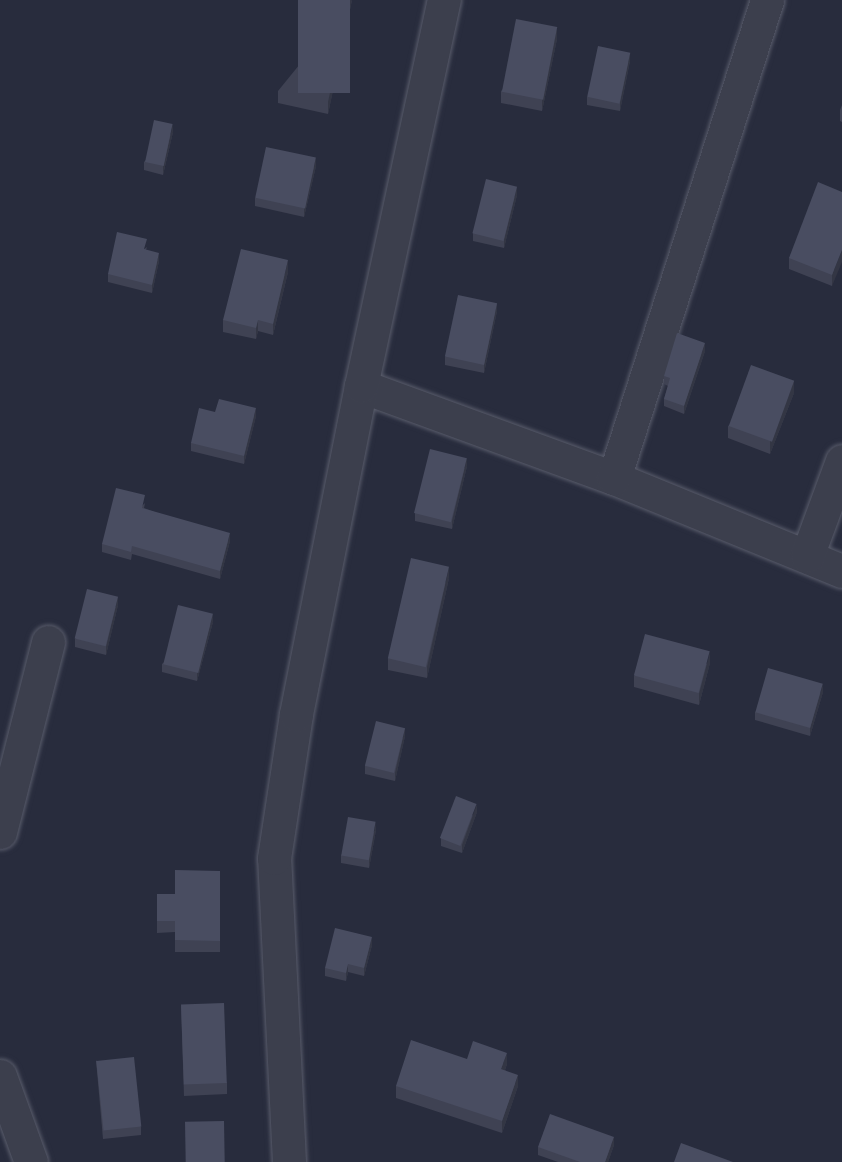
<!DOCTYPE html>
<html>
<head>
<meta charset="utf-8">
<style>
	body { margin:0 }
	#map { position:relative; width:842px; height:1162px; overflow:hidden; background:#282c3d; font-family:"Golos Text",sans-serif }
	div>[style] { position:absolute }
	.roads { filter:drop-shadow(0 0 2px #595c6b) drop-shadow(0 0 2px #595c6b) }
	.minor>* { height:33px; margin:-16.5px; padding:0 16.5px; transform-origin:16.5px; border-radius:16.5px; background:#3c3f4d }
	.wall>* { inset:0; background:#3f4253 }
	.shaded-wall>* { inset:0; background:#333644 }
	.building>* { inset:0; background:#494d61; transform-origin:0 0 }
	span { translate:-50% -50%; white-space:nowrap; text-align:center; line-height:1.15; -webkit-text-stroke:4.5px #202332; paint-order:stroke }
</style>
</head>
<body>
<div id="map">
	<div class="roads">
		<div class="minor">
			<i style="left:361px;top:386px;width:269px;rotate:20deg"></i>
			<i style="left:614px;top:478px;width:246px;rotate:22.2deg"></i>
			<i style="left:614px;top:478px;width:502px;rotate:-72.25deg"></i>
			<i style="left:807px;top:556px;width:101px;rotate:-69.8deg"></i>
			<i style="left:0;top:832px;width:196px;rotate:-75.8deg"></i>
			<i style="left:0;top:1076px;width:91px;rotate:70.2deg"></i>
			<i style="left:289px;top:1162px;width:304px;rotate:-92.8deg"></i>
			<i style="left:274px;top:858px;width:146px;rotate:-81.3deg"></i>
			<i style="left:296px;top:714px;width:334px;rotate:-78.8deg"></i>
			<i style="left:361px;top:386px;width:395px;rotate:-77.9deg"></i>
		</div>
	</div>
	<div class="wall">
		<i style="clip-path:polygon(352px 0,328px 114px,278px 103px,278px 91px)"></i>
		<i style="clip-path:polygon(557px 39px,542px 111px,501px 103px,501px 91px)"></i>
		<i style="clip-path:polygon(630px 61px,620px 111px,587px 105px,587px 97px)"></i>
		<i style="clip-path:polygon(842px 105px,842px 122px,840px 121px,840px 110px)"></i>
		<i style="clip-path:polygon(173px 132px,163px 175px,144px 170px,144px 162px)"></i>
		<i style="clip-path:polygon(316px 166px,304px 217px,255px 206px,255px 198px)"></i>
		<i style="clip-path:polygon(842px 192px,832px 286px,789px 269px,789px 258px)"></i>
		<i style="clip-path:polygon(517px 195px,504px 248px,473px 241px,473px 233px)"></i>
		<i style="clip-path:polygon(147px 247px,146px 250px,159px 261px,152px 293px,108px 282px,108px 274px)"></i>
		<i style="clip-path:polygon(288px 272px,273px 335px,258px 331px,256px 339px,223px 332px,223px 320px)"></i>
		<i style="clip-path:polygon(497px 311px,484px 373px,445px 365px,445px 357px)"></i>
		<i style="clip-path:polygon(705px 351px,684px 414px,664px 406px,664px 399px,668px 386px,664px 384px,664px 376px)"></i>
		<i style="clip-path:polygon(794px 393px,770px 454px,728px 438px,728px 426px)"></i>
		<i style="clip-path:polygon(215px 412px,256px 416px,244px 464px,191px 451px,191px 443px)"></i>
		<i style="clip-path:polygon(467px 466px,452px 529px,415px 521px,415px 513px)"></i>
		<i style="clip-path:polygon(145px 503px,144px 508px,230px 541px,220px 579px,132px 554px,131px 560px,102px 552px,102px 544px)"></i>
		<i style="clip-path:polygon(449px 578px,427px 678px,388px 670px,388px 658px)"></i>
		<i style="clip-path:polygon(118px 605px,106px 655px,75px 647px,75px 639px)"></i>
		<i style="clip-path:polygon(213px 622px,197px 681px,162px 672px,162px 664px)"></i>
		<i style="clip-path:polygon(710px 663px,699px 705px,634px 687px,634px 676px)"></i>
		<i style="clip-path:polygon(823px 692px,810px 736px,755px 720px,755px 712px)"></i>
		<i style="clip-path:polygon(405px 736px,395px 781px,365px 774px,365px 766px)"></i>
		<i style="clip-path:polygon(477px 812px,462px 853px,441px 846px,441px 838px)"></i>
		<i style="clip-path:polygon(376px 830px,369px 868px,341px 863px,341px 855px)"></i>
		<i style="clip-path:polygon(220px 871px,220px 952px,175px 952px,175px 932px,157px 933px,157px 894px,175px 894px)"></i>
		<i style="clip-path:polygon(372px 945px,364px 976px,348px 972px,346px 981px,325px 976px,325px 968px)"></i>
		<i style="clip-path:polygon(181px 1005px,227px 1083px,227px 1094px,184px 1096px)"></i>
		<i style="clip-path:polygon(467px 1059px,507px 1064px,505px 1070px,518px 1086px,502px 1133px,396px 1098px,396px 1086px)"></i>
		<i style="clip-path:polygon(96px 1060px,141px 1127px,141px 1135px,103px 1139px)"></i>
		<i style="clip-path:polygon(614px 1145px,608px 1162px,558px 1162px,538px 1155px,538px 1147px)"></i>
	</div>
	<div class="shaded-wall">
		<i style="clip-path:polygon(350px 0,352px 0,328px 114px,328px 102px)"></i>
		<i style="clip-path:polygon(557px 27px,557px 39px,542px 111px,542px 99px)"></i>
		<i style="clip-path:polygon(630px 53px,630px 61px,620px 111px,620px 103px)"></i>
		<i style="clip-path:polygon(173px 124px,173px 132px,163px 175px,163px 167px)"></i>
		<i style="clip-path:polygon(316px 158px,316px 166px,304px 217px,304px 209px)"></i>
		<i style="clip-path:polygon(517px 187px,517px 195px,504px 248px,504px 240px)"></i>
		<i style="clip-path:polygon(842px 250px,842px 262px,832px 286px,832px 275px)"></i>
		<i style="clip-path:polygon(159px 253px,159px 261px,152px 293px,152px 285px)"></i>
		<i style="clip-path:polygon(288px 260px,288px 272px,273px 335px,273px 324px)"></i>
		<i style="clip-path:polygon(497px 303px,497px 311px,484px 373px,484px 365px)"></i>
		<i style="clip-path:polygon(258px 320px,258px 331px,256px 339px,256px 328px)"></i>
		<i style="clip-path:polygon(705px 343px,705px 351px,684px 414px,684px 406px)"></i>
		<i style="clip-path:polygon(794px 381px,794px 393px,770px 454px,770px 442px)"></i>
		<i style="clip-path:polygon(256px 408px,256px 416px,244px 464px,244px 456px)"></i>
		<i style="clip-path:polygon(467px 458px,467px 466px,452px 529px,452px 521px)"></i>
		<i style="clip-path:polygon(230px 533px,230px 541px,220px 579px,220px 571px)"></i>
		<i style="clip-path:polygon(449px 567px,449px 578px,427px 678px,427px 667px)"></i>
		<i style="clip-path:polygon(118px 597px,118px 605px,106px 655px,106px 647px)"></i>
		<i style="clip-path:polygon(213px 614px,213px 622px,197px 681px,197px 673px)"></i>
		<i style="clip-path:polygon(710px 652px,710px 663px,699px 705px,699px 694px)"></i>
		<i style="clip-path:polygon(823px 684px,823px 692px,810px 736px,810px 728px)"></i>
		<i style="clip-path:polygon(405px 728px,405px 736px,395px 781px,395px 773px)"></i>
		<i style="clip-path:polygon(477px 804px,477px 812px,462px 853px,462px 845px)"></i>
		<i style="clip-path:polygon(376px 822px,376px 830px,369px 868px,369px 860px)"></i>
		<i style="clip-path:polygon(372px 937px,372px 945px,364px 976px,364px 968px)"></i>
		<i style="clip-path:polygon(348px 964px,348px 972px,346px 981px,346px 973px)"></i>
		<i style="clip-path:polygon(507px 1053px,507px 1064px,501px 1081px,501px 1069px)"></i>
		<i style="clip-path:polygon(518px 1075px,518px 1086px,502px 1133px,502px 1121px)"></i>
		<i style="clip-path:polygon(614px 1137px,614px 1145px,608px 1162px,605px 1162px)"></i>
	</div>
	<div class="building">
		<i style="left:298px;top:0;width:52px;height:93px"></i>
		<i style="left:516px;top:19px;width:42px;height:74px;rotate:11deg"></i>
		<i style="left:598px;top:46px;width:33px;height:52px;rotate:12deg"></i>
		<i style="left:154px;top:120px;width:19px;height:43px;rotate:12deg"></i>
		<i style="left:266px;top:147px;width:51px;height:52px;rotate:12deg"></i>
		<i style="left:486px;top:179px;width:32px;height:56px;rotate:14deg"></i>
		<i style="clip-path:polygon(818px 182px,842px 192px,842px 250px,832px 275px,789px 258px)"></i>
		<i style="clip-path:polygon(117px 232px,147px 239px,144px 249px,159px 253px,152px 285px,108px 274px)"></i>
		<i style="clip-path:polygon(241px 249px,288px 260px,273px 324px,258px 320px,256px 328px,223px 320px)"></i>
		<i style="left:458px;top:295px;width:40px;height:63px;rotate:12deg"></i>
		<i style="clip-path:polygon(677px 333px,705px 343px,684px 406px,664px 399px,670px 378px,664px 376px)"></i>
		<i style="left:751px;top:365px;width:46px;height:65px;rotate:20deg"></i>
		<i style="clip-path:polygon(219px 399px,256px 408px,244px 456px,191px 443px,199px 408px,215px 412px)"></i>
		<i style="left:430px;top:449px;width:38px;height:66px;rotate:14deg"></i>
		<i style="clip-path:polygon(116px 488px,145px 495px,142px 508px,230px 533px,220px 571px,132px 546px,131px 552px,102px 544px)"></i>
		<i style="left:411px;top:558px;width:39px;height:103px;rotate:13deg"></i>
		<i style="left:87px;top:589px;width:32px;height:51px;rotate:14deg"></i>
		<i style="left:178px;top:605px;width:36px;height:61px;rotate:14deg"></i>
		<i style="left:645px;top:634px;width:67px;height:43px;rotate:15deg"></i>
		<i style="left:768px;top:668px;width:57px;height:46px;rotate:16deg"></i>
		<i style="left:376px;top:721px;width:30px;height:46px;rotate:14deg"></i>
		<i style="left:456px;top:796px;width:22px;height:45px;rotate:21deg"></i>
		<i style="left:348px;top:817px;width:28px;height:39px;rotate:10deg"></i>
		<i style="clip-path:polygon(175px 870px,220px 871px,220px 941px,175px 940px,175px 921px,157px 921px,157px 894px,175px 894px)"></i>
		<i style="clip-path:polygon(335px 928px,372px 937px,364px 968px,348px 964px,346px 973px,325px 968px)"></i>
		<i style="left:224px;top:1003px;width:80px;height:43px;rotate:88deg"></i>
		<i style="clip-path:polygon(411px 1040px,467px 1059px,473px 1041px,507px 1053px,501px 1069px,518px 1075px,502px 1121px,396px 1086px)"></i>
		<i style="left:134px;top:1057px;width:70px;height:38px;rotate:84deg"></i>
		<i style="clip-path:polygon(550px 1114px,614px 1137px,605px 1162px,580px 1162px,538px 1147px)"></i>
		<i style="left:224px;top:1121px;width:41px;height:39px;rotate:89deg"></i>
		<i style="clip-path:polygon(681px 1143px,733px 1162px,674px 1162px)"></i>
	</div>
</div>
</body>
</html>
